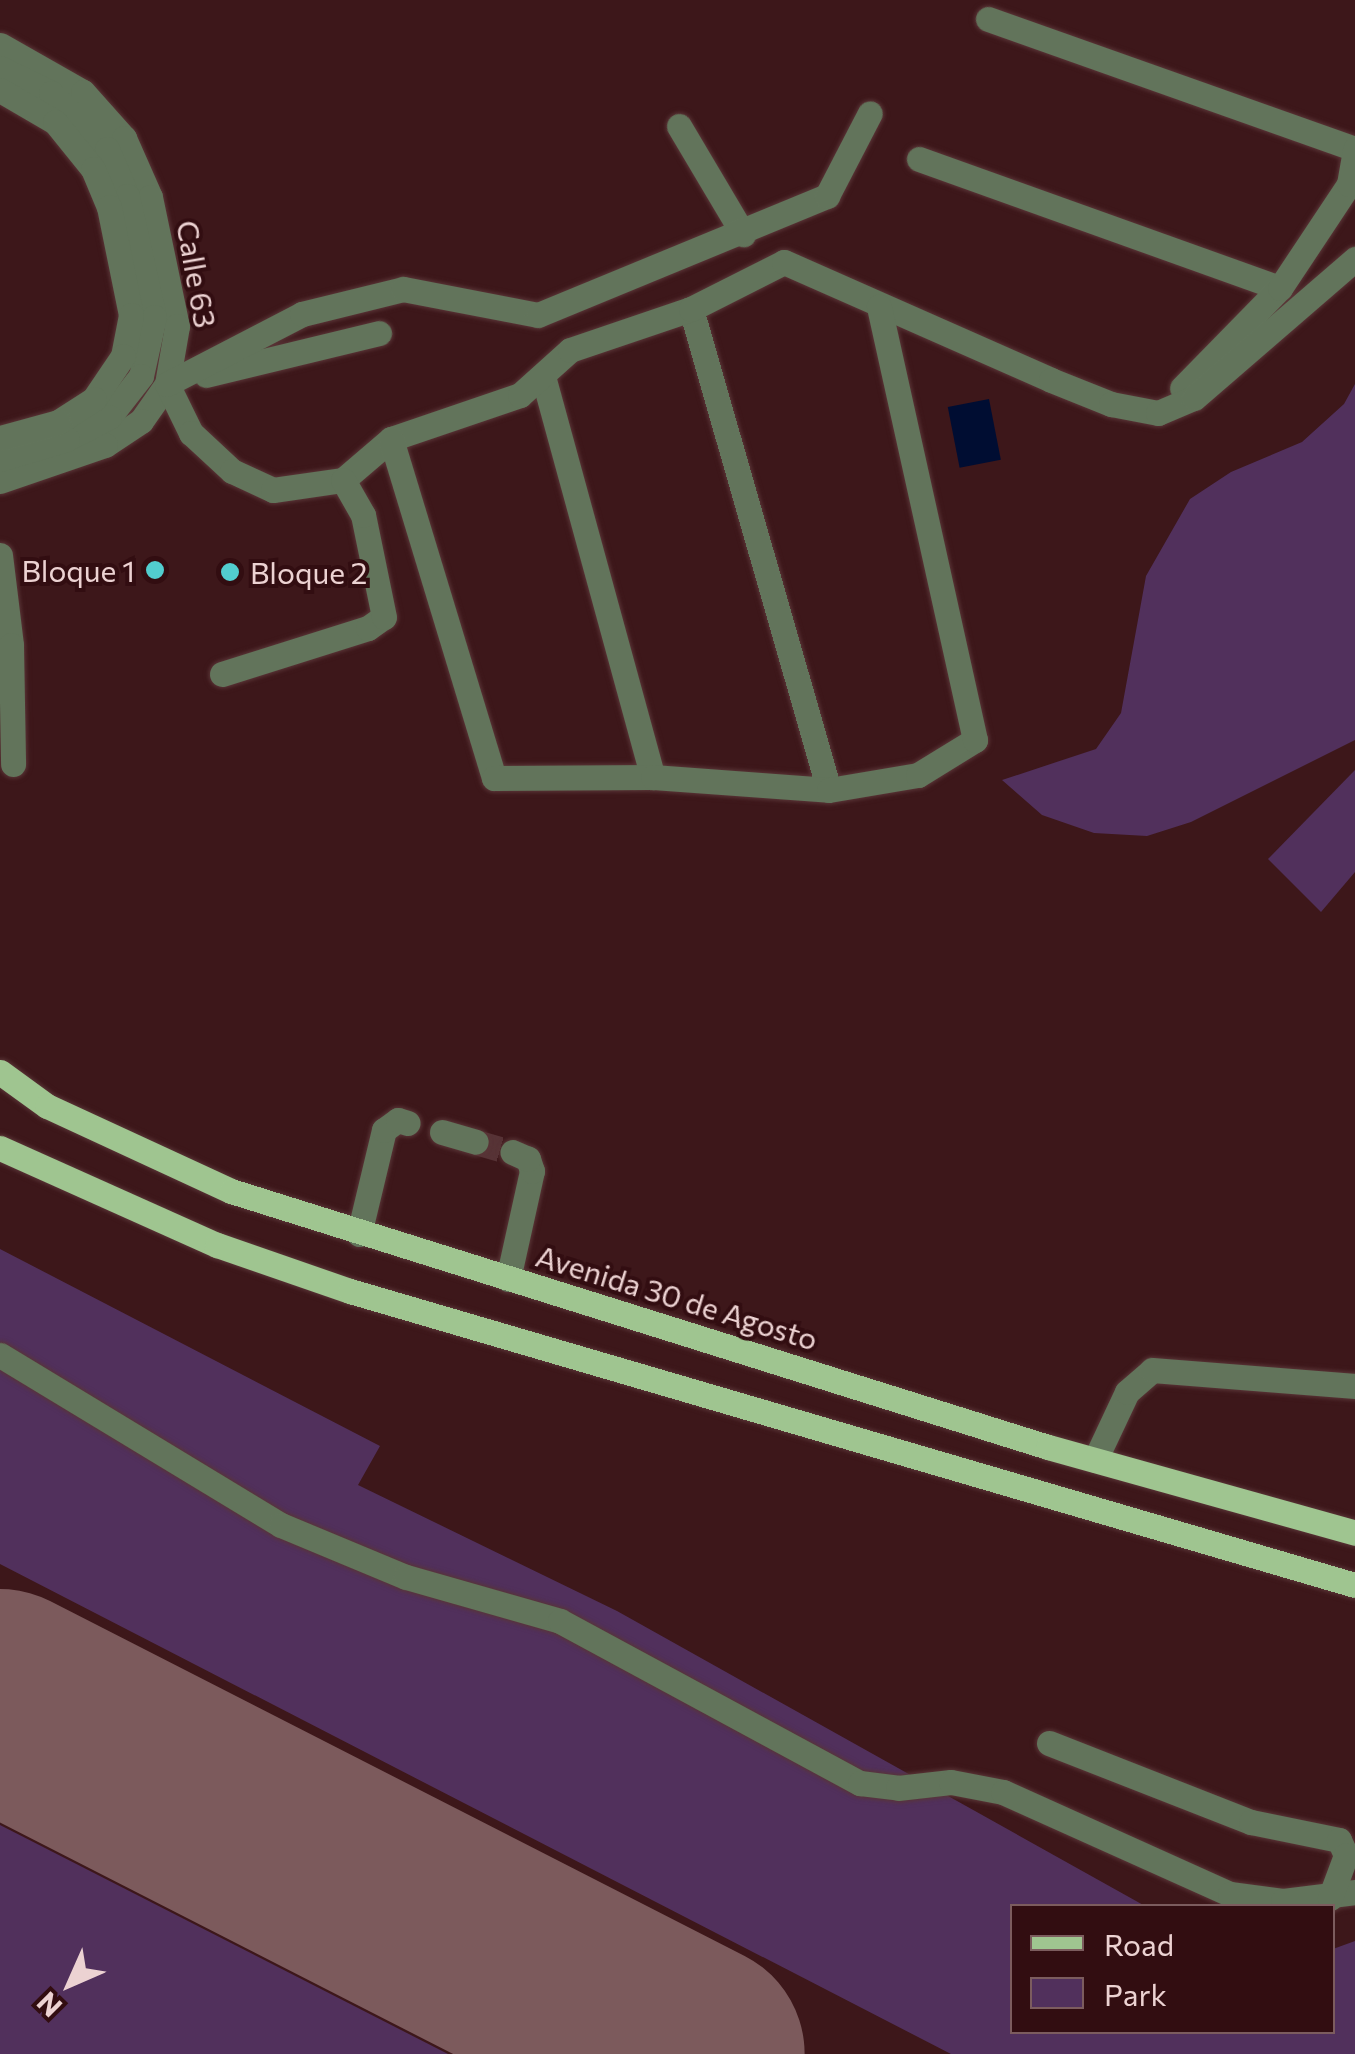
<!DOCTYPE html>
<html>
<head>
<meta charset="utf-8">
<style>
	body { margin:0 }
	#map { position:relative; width:1355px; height:2054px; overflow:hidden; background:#3d171a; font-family:Commissioner,sans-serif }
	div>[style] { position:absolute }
	.green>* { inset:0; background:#51305c }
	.water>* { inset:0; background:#000d32; transform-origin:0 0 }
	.taxiway>* { height:88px; margin:-44px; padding:0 44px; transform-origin:44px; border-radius:44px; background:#7c5a5c }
	.runway>* { height:220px; margin:-110px; padding:0 110px; transform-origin:110px; border-radius:110px; background:#7c5a5c }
	.minor-tunnel>* { height:25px; margin-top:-12.5px; transform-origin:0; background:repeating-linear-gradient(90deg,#573336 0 25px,transparent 0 37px) }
	.roads { filter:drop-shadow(0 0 2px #593537) drop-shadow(0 0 2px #593537) }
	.minor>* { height:25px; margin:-12.5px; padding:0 12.5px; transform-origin:12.5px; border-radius:12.5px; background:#62745b }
	.major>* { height:25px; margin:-12.5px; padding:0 12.5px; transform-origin:12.5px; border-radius:12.5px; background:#9fc590 }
	.dots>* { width:28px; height:28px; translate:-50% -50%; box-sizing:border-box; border:5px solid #320d11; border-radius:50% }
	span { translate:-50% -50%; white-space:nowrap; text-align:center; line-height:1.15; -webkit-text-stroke:8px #320d11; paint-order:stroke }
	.street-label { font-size:30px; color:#ecd2d2 }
	.poi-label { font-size:30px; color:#ecd2d2 }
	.right { translate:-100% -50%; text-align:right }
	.left { translate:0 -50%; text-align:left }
	.legend { position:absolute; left:1010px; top:1904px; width:325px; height:130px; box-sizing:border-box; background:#320d11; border:2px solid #7c5c5e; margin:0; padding:12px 18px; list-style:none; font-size:30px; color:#ecd2d2 }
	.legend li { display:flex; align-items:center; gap:20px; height:50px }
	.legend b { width:50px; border:2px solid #7c5c5e }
	.north { position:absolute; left:20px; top:1934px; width:100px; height:100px; -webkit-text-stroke:8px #320d11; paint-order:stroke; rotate:225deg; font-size:28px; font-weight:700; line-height:40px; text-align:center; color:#ecd2d2 }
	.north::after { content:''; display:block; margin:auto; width:35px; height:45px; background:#ecd2d2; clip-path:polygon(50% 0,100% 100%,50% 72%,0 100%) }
</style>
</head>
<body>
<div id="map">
	<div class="green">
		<i style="clip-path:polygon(1355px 384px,1355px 740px,1191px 822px,1147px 836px,1094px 833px,1042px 815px,1002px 780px,1096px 749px,1121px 713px,1146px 576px,1190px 499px,1231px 472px,1302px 442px,1344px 404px)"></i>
		<i style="clip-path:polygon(1355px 770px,1355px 872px,1321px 912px,1268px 859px)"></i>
		<i style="clip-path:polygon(0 1249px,380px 1446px,358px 1485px,617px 1611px,1145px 1906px,1012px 1906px,1012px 2032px,1332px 2032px,1333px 1949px,1355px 1941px,1355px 2054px,951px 2054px,0 1564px)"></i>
		<i style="clip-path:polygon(0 1825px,448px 2054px,0 2054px)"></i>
	</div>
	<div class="water">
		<i style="left:989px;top:399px;width:62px;height:42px;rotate:79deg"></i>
	</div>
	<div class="taxiway">
		<i style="left:634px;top:2022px;width:45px;rotate:45.9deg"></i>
	</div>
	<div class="runway">
		<i style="left:0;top:1699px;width:780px;rotate:27.06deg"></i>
	</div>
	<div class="minor-tunnel">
		<i style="left:476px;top:1142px;width:37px;rotate:16deg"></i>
	</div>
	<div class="roads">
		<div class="minor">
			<i style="left:988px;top:19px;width:389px;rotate:19.5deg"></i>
			<i style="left:0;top:45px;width:95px;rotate:29.5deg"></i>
			<i style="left:83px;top:92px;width:62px;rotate:48.3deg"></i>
			<i style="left:124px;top:138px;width:64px;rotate:66.2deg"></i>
			<i style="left:150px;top:197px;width:132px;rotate:78.2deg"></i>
			<i style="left:177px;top:326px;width:59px;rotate:99.8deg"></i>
			<i style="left:167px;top:384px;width:45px;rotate:125.1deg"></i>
			<i style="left:141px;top:421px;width:43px;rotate:146.3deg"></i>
			<i style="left:105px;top:445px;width:111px;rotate:161.1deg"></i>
			<i style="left:0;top:68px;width:57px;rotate:26.1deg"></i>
			<i style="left:51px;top:93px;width:79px;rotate:45deg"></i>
			<i style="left:107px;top:149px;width:51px;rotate:66.9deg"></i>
			<i style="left:127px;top:196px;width:124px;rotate:77.4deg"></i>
			<i style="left:154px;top:317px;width:60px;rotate:102.4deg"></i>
			<i style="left:141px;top:376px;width:52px;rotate:128deg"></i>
			<i style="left:109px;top:417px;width:47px;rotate:152.4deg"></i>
			<i style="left:67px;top:439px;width:70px;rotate:163.4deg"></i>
			<i style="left:0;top:90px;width:64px;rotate:30.2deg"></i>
			<i style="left:55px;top:122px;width:60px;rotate:51deg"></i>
			<i style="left:93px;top:169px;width:41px;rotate:67.2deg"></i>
			<i style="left:109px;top:207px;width:110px;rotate:78.5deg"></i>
			<i style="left:131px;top:315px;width:42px;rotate:101deg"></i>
			<i style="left:123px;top:356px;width:52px;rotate:124deg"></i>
			<i style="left:94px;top:399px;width:43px;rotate:147.4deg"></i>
			<i style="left:58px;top:422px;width:60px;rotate:164.6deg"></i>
			<i style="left:679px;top:126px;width:126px;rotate:59.3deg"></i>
			<i style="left:919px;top:159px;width:383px;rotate:19.7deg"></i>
			<i style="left:1280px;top:288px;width:140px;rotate:134.4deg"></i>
			<i style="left:1280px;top:288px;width:125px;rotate:-56.4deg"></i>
			<i style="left:1349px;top:184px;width:35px;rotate:-80deg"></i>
			<i style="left:691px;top:309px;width:500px;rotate:73.99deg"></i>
			<i style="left:206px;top:375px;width:178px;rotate:-13.6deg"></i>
			<i style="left:543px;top:376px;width:416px;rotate:74.7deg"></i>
			<i style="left:167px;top:384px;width:55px;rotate:63.9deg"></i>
			<i style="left:191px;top:433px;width:56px;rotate:42.8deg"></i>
			<i style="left:232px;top:471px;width:45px;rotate:24.9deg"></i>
			<i style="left:273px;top:490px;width:71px;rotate:-8.1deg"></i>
			<i style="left:343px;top:480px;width:63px;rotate:-40.5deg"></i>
			<i style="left:391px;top:439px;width:136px;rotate:-18.8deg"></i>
			<i style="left:520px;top:395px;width:67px;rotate:-42deg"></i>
			<i style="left:570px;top:350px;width:128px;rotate:-18.7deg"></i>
			<i style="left:691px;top:309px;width:104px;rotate:-26.8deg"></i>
			<i style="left:784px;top:262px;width:292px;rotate:23.8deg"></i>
			<i style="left:1051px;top:380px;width:65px;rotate:21.8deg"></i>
			<i style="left:1111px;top:404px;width:48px;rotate:10.8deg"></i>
			<i style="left:1158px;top:413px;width:39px;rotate:-23deg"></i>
			<i style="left:1194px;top:398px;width:213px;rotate:-40.8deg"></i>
			<i style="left:167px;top:384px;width:152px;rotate:-27.4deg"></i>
			<i style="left:302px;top:314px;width:104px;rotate:-13.9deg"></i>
			<i style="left:403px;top:289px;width:137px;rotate:10.9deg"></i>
			<i style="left:538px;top:315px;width:313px;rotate:-22.4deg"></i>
			<i style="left:827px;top:196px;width:93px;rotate:-62.6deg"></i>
			<i style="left:391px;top:439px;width:354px;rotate:73.1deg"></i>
			<i style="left:494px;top:778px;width:159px;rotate:-0.4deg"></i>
			<i style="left:653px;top:777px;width:176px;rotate:4.2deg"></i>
			<i style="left:829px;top:790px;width:90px;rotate:-9.6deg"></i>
			<i style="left:918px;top:775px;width:67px;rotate:-31.6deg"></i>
			<i style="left:975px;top:740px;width:444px;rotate:-102.5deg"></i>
			<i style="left:0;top:555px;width:91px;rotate:83deg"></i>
			<i style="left:11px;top:645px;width:119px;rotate:89deg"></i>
			<i style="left:222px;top:674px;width:153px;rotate:-17.5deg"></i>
			<i style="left:368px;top:628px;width:19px;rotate:-35deg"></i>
			<i style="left:384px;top:617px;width:104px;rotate:-101.6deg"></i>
			<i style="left:363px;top:515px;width:40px;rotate:-119.7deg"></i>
			<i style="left:442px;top:1132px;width:35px;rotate:16deg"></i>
			<i style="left:359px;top:1234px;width:107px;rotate:-76.5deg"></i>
			<i style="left:384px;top:1130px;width:17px;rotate:-36deg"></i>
			<i style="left:398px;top:1120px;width:10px;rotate:17deg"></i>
			<i style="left:508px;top:1279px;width:111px;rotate:-77.5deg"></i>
			<i style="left:532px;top:1171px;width:13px;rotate:-108deg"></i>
			<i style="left:528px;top:1159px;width:17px;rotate:-156deg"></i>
			<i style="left:0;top:1355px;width:328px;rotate:31.2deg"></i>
			<i style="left:281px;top:1525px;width:135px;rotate:22.6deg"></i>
			<i style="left:406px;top:1577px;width:160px;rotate:15.9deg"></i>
			<i style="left:560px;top:1621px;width:341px;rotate:28.4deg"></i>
			<i style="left:860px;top:1783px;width:38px;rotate:7deg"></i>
			<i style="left:898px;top:1788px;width:53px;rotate:-6.5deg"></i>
			<i style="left:951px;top:1782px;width:53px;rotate:10.9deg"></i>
			<i style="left:1003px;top:1792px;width:249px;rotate:24.2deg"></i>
			<i style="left:1230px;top:1894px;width:53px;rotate:7.5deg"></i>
			<i style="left:1283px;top:1901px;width:73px;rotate:-7.1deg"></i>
			<i style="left:1095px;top:1460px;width:75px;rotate:-64.8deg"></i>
			<i style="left:1127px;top:1392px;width:33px;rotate:-41deg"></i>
			<i style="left:1152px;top:1370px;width:204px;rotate:4.5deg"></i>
			<i style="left:1049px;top:1743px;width:217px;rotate:21.4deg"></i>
			<i style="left:1251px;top:1822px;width:90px;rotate:11.6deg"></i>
			<i style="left:1339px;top:1840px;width:17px;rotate:65deg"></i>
			<i style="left:1346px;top:1855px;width:46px;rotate:110.4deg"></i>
		</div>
		<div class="major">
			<i style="left:0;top:1072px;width:58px;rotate:35.9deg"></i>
			<i style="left:47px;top:1106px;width:203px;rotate:24.8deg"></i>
			<i style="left:231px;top:1191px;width:856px;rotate:17.4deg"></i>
			<i style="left:1048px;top:1447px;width:319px;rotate:15.6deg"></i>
			<i style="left:0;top:1148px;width:238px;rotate:24.1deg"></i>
			<i style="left:217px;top:1245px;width:141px;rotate:19.1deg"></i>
			<i style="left:350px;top:1291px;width:1047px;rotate:16.31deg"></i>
		</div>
	</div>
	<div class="dots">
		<i style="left:155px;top:570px;background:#52cdcf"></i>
		<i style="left:230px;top:572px;background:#52cdcf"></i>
	</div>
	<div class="street-label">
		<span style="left:197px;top:274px;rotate:80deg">Calle 63</span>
		<span style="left:677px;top:1297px;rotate:17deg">Avenida 30 de Agosto</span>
	</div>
	<div class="poi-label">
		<span class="right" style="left:135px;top:570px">Bloque 1</span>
		<span class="left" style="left:250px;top:572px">Bloque 2</span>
	</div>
	<ul class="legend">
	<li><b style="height:12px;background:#9fc590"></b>Road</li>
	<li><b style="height:28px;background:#51305c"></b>Park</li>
	</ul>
	<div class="north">N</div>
</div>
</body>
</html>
